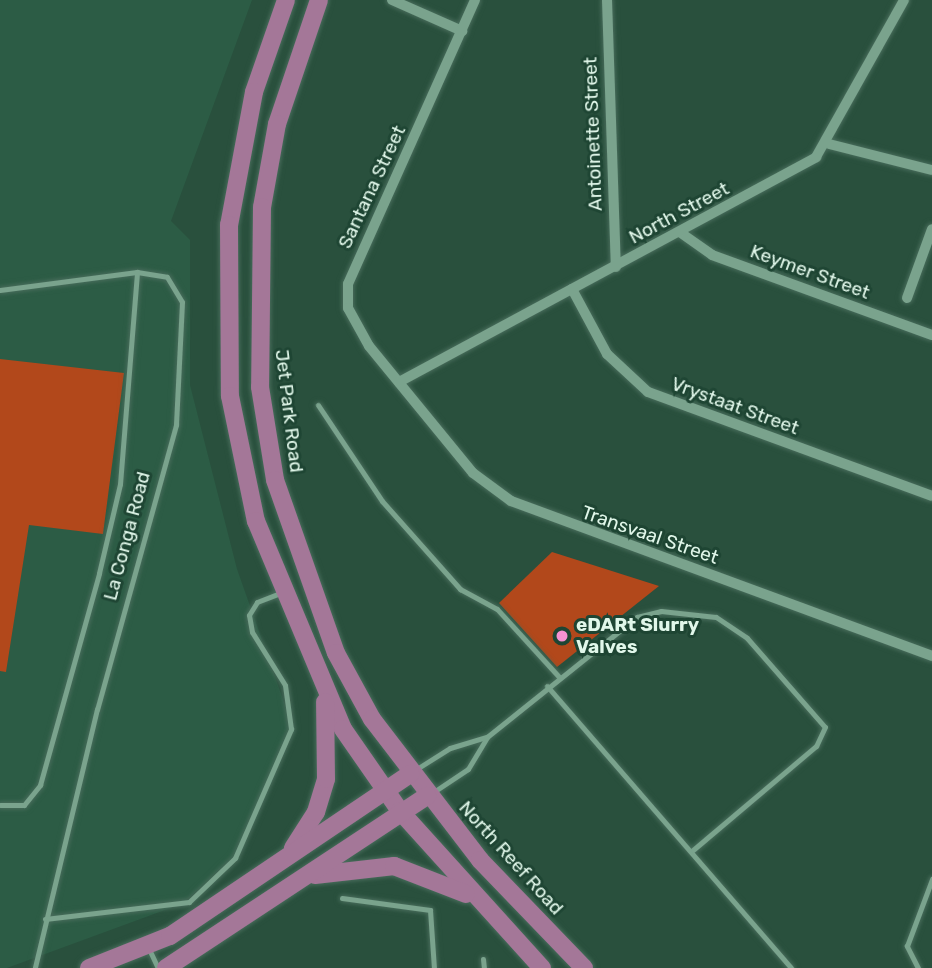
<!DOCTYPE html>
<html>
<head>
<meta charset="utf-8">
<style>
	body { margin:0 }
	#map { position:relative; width:932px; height:968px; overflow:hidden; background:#29503d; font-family:Rubik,sans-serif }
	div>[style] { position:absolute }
	.built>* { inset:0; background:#2c5c45 }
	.building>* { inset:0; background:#b2481b }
	.roads { filter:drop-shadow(0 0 2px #486c5b) drop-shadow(0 0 2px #486c5b) }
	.service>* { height:5px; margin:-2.5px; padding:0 2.5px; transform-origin:2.5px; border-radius:2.5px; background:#7aa38d }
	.minor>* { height:10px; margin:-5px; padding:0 5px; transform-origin:5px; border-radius:5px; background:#7aa38d }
	.primary>* { height:18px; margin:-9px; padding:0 9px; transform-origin:9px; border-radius:9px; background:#a47798 }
	.dots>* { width:19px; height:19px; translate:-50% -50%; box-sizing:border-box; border:4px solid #1e4533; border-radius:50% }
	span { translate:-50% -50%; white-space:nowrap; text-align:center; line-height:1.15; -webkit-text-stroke:6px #1e4533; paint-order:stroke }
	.street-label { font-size:19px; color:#e1f7ea }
	.poi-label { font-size:19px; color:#e1f7ea; font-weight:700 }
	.left { translate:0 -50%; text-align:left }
</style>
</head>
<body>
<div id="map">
	<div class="built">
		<i style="clip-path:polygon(0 0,252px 0,171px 221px,190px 240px,190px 385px,237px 569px,292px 725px,240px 850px,184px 903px,7px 968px,0 968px)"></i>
	</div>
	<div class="building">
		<i style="clip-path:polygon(0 359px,124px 373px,103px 534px,29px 525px,6px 672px,0 671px)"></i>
		<i style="clip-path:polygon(552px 552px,659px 586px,557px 667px,499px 603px)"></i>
	</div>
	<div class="roads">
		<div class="service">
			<i style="left:0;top:290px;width:138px;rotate:-7.5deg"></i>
			<i style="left:137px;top:272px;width:30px;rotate:9deg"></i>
			<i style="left:167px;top:277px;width:29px;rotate:59deg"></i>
			<i style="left:182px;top:302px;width:123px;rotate:92.8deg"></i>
			<i style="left:176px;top:425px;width:295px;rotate:105.5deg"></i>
			<i style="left:97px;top:709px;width:266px;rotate:103.5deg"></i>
			<i style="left:318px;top:405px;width:115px;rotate:56.3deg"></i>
			<i style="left:382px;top:501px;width:118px;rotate:48.4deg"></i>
			<i style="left:460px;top:589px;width:42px;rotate:28.4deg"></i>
			<i style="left:497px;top:609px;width:92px;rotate:47.6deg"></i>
			<i style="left:547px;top:686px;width:373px;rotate:49.1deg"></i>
			<i style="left:415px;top:770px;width:41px;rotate:-32.2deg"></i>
			<i style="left:450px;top:748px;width:39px;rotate:-17deg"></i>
			<i style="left:432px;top:793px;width:43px;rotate:-33.7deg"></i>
			<i style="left:468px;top:769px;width:37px;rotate:-59deg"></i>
			<i style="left:487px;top:737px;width:192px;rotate:-38.7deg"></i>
			<i style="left:637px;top:617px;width:25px;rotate:-14deg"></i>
			<i style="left:661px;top:611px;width:55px;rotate:6.2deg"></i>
			<i style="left:716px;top:617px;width:37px;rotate:34deg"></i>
			<i style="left:747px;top:638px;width:118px;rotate:48.8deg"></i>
			<i style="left:825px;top:727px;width:21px;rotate:115deg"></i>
			<i style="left:816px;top:746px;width:161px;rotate:139.8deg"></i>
			<i style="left:0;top:805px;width:24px"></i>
			<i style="left:24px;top:805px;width:26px;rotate:-51deg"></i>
			<i style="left:40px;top:785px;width:220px;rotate:-74.4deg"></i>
			<i style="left:99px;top:573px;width:91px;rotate:-76.7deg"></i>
			<i style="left:120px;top:484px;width:213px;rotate:-85.4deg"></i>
			<i style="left:342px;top:898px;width:89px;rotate:7.8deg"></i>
			<i style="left:430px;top:910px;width:58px;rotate:86.1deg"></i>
			<i style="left:45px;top:919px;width:145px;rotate:-6.7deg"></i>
			<i style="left:189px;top:902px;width:64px;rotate:-43.7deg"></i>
			<i style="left:235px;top:858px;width:141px;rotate:-66.5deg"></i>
			<i style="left:291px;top:729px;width:44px;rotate:-97.8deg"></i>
			<i style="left:285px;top:685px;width:62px;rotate:-121.9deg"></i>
			<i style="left:252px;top:632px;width:17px;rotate:-100deg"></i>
			<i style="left:249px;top:615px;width:15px;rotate:-58deg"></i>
			<i style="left:257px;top:602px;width:26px;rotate:-21deg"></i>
			<i style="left:149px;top:949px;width:21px;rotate:65deg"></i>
			<i style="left:483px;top:959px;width:9px;rotate:84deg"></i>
			<i style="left:918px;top:968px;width:25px;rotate:-117deg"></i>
			<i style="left:907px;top:946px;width:72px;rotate:-69.5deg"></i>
		</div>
		<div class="minor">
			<i style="left:392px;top:0;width:77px;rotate:23.9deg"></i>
			<i style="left:475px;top:0;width:311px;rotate:114.1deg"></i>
			<i style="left:348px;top:284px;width:24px;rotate:90deg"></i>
			<i style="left:348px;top:308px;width:43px;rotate:61.1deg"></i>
			<i style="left:369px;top:346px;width:164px;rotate:50.7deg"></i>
			<i style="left:473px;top:473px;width:47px;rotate:36.4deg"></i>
			<i style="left:511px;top:501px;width:449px;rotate:20.2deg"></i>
			<i style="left:607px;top:0;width:267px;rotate:88.1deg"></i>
			<i style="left:829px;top:144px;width:106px;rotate:14.2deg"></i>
			<i style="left:681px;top:233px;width:38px;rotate:35deg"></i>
			<i style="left:712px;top:255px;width:234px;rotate:20deg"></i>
			<i style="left:572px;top:289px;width:74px;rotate:61.7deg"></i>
			<i style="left:607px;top:354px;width:56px;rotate:42.8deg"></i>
			<i style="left:648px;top:392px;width:302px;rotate:20.1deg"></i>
			<i style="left:907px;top:298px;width:73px;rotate:-70.1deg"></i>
			<i style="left:399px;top:382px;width:474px;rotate:-28.3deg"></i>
			<i style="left:816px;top:157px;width:180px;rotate:-60.7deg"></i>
		</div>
		<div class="primary">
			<i style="left:286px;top:0;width:97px;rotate:109.2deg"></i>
			<i style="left:254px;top:92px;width:135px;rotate:100.6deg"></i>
			<i style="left:229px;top:225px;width:171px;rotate:89.7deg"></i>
			<i style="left:230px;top:396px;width:128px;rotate:78.3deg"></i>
			<i style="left:256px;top:521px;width:225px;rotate:67.3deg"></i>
			<i style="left:343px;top:729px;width:100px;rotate:55.2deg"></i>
			<i style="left:400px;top:811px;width:212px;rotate:47.9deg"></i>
			<i style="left:319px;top:0;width:131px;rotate:108.7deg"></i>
			<i style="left:277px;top:124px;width:84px;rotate:100.2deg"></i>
			<i style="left:262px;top:207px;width:180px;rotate:90.6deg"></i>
			<i style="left:260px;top:387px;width:94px;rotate:80.8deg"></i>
			<i style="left:275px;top:480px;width:183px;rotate:70.6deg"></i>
			<i style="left:336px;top:653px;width:75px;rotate:61.4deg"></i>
			<i style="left:372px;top:719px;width:178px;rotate:52.5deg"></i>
			<i style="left:480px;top:860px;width:150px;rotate:46.1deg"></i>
			<i style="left:293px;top:848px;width:43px;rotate:-57.4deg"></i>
			<i style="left:316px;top:812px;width:34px;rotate:-73deg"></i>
			<i style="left:326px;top:779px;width:77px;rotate:-90.7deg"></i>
			<i style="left:315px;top:875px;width:80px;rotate:-6.5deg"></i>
			<i style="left:394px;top:866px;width:77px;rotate:21.3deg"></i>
			<i style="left:89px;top:968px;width:87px;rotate:-21.6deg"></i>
			<i style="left:170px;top:936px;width:290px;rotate:-34deg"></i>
			<i style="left:166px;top:968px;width:313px;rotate:-33.4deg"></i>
		</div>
	</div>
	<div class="dots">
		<i style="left:562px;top:636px;background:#f591d2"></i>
	</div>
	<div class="street-label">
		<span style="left:593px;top:134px;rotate:-92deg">Antoinette Street</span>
		<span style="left:372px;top:187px;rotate:-65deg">Santana Street</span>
		<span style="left:679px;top:213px;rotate:-28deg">North Street</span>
		<span style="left:810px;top:272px;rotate:20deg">Keymer Street</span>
		<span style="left:735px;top:406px;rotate:20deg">Vrystaat Street</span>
		<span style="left:289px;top:411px;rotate:83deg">Jet Park Road</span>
		<span style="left:650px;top:535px;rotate:19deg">Transvaal Street</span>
		<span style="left:127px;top:536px;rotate:-75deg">La Conga Road</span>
		<span style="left:511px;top:858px;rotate:48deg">North Reef Road</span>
	</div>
	<div class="poi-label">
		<span class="left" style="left:576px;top:636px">eDARt Slurry<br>Valves</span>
	</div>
</div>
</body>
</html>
